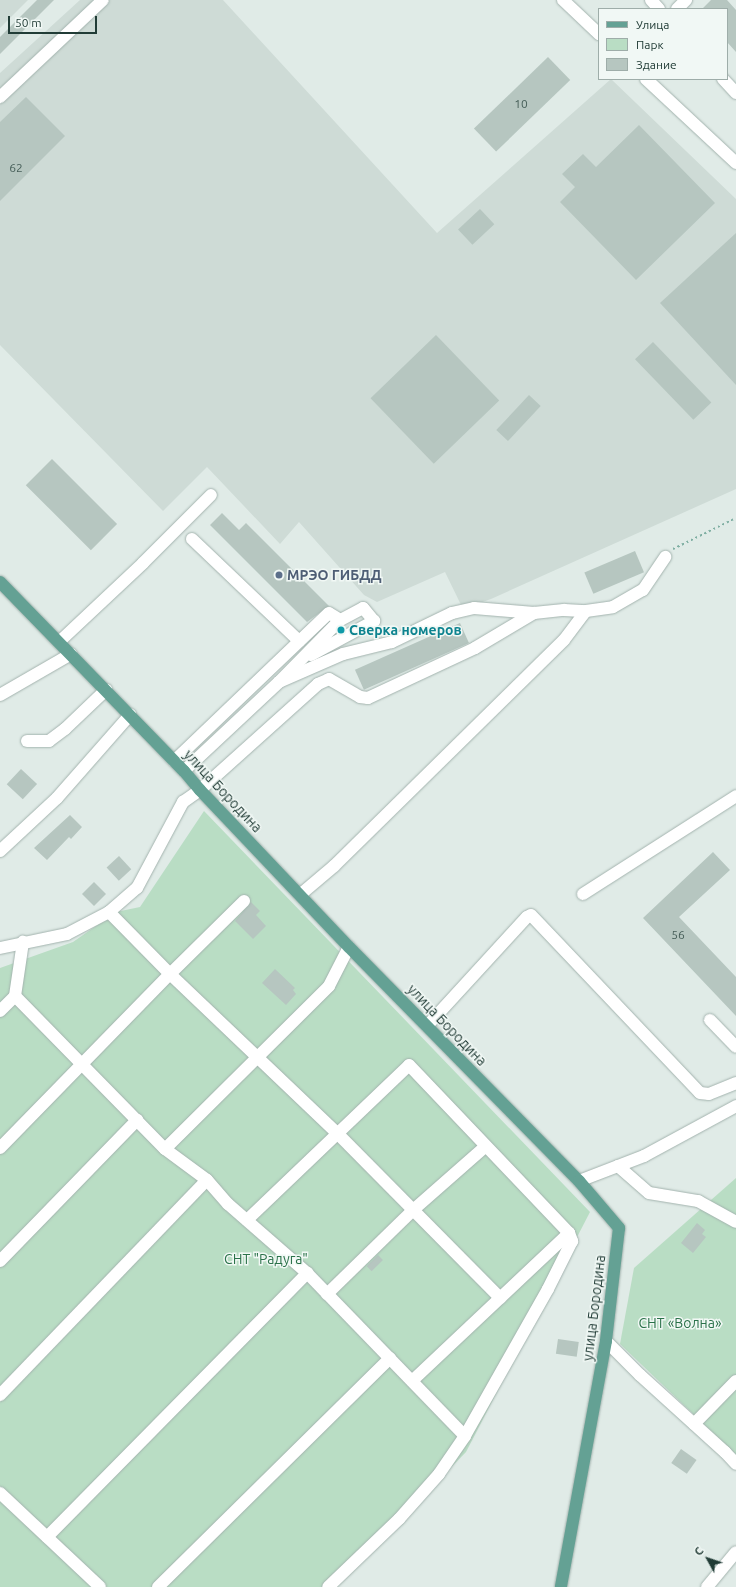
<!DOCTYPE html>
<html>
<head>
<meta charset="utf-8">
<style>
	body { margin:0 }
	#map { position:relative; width:736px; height:1587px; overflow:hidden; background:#e0ebe7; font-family:Ubuntu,sans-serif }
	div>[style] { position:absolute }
	.built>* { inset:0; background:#cedbd6 }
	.green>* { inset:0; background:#b9ddc4 }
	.building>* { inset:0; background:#b6c6c0; transform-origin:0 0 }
	.path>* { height:2px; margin-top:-1px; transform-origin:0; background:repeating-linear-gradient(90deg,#80afa3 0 2px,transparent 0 5px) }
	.roads { filter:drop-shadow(0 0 1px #a3b3ae) drop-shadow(0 0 1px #a3b3ae) }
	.minor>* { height:12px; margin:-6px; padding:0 6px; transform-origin:6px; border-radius:6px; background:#fff }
	.major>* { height:12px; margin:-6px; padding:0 6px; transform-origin:6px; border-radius:6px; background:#64a194 }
	.dots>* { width:11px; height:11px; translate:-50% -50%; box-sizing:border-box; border:2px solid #f1f8f5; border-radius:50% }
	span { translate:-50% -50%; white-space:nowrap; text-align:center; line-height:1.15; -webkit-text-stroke:3px #f1f8f5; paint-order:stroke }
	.number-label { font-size:12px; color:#465e58 }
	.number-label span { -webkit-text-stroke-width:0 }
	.service-label { font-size:14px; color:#4e5e75; font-weight:700 }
	.left { translate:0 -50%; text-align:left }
	.culture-label { font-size:14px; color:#0d838f; font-weight:700 }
	.street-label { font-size:14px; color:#213c36 }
	.park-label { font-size:14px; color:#2b724a }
	.legend { position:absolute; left:598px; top:8px; width:130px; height:72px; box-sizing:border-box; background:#f1f8f5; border:1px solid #9eada9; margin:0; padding:5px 7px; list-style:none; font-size:12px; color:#213c36 }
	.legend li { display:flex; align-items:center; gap:8px; height:20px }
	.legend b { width:20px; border:1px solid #9eada9 }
	.north { position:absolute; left:688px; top:1539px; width:40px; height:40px; -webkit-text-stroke:3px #f1f8f5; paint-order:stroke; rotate:310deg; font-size:11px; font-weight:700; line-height:16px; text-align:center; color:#213c36 }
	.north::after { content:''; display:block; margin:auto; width:14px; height:18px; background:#213c36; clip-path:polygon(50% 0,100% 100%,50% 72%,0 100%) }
	.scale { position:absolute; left:8px; top:16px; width:89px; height:18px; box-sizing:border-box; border:2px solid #213c36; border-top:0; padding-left:5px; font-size:12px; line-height:14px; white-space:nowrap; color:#213c36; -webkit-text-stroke:3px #f1f8f5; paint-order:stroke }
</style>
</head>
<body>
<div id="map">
	<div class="built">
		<i style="clip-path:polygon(0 0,28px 0,0 28px)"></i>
		<i style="clip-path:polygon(80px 0,223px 0,437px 233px,611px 79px,736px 199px,736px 489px,491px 599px,463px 609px,445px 572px,377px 602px,364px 595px,299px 522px,280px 544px,207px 467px,163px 511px,0 345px,0 73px)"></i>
	</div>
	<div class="green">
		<i style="clip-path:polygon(204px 811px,590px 1212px,466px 1452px,335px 1587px,0 1587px,0 968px,73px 942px,116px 912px,140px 907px)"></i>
		<i style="clip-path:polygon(736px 1178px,736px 1455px,620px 1344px,634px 1268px)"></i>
	</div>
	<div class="building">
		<i style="clip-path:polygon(37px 0,54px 0,0 54px,0 37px)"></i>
		<i style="clip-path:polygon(711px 0,727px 0,736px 10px,736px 52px,727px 42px,727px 9px,702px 9px)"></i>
		<i style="left:548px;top:57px;width:32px;height:103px;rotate:46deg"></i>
		<i style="clip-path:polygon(26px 97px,65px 136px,0 201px,0 122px)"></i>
		<i style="clip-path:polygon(639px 125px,715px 203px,636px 280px,560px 202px,575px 187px,562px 174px,583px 154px,596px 167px)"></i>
		<i style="left:480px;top:209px;width:21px;height:30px;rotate:47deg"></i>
		<i style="clip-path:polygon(736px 233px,736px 385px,660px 303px)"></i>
		<i style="left:436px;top:335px;width:91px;height:91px;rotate:46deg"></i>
		<i style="left:653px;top:342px;width:84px;height:25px;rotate:46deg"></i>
		<i style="left:529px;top:395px;width:16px;height:48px;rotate:43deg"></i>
		<i style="left:52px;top:459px;width:92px;height:37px;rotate:45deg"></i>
		<i style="clip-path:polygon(222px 513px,239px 530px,246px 523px,329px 606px,307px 622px,210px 525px)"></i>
		<i style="left:635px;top:551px;width:23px;height:55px;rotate:67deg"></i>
		<i style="left:460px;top:623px;width:22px;height:115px;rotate:66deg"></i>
		<i style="left:21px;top:769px;width:22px;height:21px;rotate:43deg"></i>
		<i style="clip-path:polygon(70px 815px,82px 827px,71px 839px,69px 837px,47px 860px,34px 848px)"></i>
		<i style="clip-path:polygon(713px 852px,730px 870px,679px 917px,736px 977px,736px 1016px,643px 918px)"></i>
		<i style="left:119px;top:856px;width:18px;height:17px;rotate:47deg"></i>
		<i style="left:94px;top:882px;width:17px;height:17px;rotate:45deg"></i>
		<i style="clip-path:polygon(251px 902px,260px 911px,256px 915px,266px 926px,253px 939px,235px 921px)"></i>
		<i style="clip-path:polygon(275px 969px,295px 988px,293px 990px,296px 994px,286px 1005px,262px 983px)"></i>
		<i style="clip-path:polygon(697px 1223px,705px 1230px,702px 1234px,706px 1237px,693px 1253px,681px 1243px)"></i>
		<i style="left:378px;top:1255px;width:7px;height:16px;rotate:45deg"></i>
		<i style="left:558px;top:1339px;width:21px;height:15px;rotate:8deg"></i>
		<i style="left:681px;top:1449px;width:19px;height:17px;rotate:35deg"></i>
	</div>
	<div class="path">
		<i style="left:673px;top:549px;width:70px;rotate:-26.2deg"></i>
	</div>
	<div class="roads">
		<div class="minor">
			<i style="left:563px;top:0;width:50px;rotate:43.4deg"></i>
			<i style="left:651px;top:0;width:12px;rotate:48deg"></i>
			<i style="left:677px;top:9px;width:13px;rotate:-45deg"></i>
			<i style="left:646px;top:79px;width:123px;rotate:43deg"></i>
			<i style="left:723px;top:79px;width:19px;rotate:47deg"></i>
			<i style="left:0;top:97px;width:141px;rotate:-43.3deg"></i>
			<i style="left:192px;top:539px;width:148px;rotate:43.6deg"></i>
			<i style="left:534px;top:613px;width:30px;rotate:-6deg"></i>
			<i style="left:564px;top:610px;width:22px;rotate:3deg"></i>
			<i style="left:59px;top:642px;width:115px;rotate:-43.2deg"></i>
			<i style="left:143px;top:563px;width:96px;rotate:-45deg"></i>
			<i style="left:311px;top:655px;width:72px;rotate:-28.4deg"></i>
			<i style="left:374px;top:621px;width:17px;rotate:-130deg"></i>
			<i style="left:363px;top:608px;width:26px;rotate:152deg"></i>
			<i style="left:0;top:695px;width:82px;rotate:-30deg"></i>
			<i style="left:27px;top:741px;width:22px"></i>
			<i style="left:49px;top:741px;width:20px;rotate:-37deg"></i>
			<i style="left:65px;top:729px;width:57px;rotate:-43.6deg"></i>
			<i style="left:174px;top:761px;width:214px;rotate:-43.7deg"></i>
			<i style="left:329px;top:613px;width:13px;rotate:32deg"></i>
			<i style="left:340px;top:620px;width:87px;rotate:134.5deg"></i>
			<i style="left:279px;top:682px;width:130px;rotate:136.9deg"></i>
			<i style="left:0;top:851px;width:78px;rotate:-42.9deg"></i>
			<i style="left:57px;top:798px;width:111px;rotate:-48.7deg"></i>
			<i style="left:301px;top:894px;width:43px;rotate:-40.3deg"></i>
			<i style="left:334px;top:866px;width:322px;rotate:-44.5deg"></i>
			<i style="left:564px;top:640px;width:36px;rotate:-53deg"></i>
			<i style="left:586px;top:611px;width:27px;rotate:-8deg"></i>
			<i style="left:613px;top:607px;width:34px;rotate:-30deg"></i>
			<i style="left:643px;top:590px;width:40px;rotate:-56deg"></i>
			<i style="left:583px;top:894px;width:182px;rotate:-32.6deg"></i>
			<i style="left:109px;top:912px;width:87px;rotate:45.5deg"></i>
			<i style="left:170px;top:974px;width:231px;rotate:43.6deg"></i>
			<i style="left:337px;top:1133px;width:232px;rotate:45.3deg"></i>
			<i style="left:0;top:948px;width:68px;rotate:-11.8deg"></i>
			<i style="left:67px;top:934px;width:47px;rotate:-27.6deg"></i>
			<i style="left:109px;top:912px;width:37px;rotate:-41deg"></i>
			<i style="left:137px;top:888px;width:98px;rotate:-61.9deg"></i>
			<i style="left:183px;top:802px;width:21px;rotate:-35deg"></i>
			<i style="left:200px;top:790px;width:159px;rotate:-41.9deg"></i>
			<i style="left:318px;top:684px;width:12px;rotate:-24deg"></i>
			<i style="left:329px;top:679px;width:36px;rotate:30deg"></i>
			<i style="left:360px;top:697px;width:8px;rotate:7deg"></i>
			<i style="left:368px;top:698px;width:118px;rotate:-25deg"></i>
			<i style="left:475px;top:648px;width:69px;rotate:-30.7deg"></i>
			<i style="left:534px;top:613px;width:60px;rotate:-175.2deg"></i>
			<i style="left:474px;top:608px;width:23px;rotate:167deg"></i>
			<i style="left:452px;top:613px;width:67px;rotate:154.2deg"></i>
			<i style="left:392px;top:642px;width:50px;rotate:166.2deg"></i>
			<i style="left:343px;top:654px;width:70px;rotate:156.4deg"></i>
			<i style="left:15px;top:996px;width:214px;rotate:45.6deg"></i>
			<i style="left:165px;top:1149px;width:52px;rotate:36.4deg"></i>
			<i style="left:207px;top:1180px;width:32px;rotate:49deg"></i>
			<i style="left:228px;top:1204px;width:105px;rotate:41.1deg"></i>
			<i style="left:307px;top:1273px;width:227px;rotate:45.9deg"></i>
			<i style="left:0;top:1011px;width:21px;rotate:-45deg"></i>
			<i style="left:15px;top:996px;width:55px;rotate:-81.6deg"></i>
			<i style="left:710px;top:1020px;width:37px;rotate:46deg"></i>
			<i style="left:427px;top:1026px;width:148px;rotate:-47.5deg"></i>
			<i style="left:527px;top:917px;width:4px;rotate:-27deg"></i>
			<i style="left:531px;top:915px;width:245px;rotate:46.5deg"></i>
			<i style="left:700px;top:1093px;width:9px;rotate:6deg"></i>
			<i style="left:709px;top:1094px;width:29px;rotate:-22deg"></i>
			<i style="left:0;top:1148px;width:243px;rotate:-45.7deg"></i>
			<i style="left:170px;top:974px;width:104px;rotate:-44.6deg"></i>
			<i style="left:165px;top:1149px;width:231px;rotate:-44.8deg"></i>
			<i style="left:329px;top:986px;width:44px;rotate:-62.9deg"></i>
			<i style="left:618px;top:1166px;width:41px;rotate:41.1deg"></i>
			<i style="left:649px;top:1193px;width:50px;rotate:9.3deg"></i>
			<i style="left:698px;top:1201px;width:43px;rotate:28.9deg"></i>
			<i style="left:579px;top:1181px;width:70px;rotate:-21deg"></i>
			<i style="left:644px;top:1156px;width:105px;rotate:-28.5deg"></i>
			<i style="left:247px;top:1220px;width:224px;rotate:-43.7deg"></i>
			<i style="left:409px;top:1065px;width:232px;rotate:46.4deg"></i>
			<i style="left:569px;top:1233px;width:9px;rotate:69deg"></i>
			<i style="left:572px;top:1241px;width:54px;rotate:116.6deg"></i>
			<i style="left:548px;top:1289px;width:169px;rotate:119.5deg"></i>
			<i style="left:465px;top:1436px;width:46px;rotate:124.4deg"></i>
			<i style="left:439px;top:1474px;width:60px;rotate:131.6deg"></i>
			<i style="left:399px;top:1519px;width:98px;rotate:136.2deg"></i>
			<i style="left:0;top:1261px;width:197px;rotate:-45.8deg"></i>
			<i style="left:327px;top:1294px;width:119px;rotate:-44.3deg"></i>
			<i style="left:412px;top:1211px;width:98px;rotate:-41.3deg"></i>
			<i style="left:606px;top:1341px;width:48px;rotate:45deg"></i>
			<i style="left:640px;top:1375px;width:115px;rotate:42.2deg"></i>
			<i style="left:725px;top:1452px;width:16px;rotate:47deg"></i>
			<i style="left:412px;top:1381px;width:216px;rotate:-43.3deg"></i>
			<i style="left:0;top:1395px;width:298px;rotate:-46.1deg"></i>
			<i style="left:694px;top:1424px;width:60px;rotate:-45.7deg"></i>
			<i style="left:0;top:1493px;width:137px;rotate:43.2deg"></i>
			<i style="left:47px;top:1537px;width:371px;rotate:-45.4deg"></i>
			<i style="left:158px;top:1587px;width:326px;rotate:-44.6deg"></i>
			<i style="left:707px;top:1587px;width:45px;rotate:-50.4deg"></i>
		</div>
		<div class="major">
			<i style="left:0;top:582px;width:264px;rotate:45.8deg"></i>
			<i style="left:184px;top:771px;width:25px;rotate:50deg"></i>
			<i style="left:200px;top:790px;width:216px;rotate:46.5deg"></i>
			<i style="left:349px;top:947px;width:328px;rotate:45.5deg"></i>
			<i style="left:579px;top:1181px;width:62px;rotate:49.6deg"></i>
			<i style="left:619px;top:1228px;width:114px;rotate:96.6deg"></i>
			<i style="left:606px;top:1341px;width:250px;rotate:100.4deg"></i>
		</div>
	</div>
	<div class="dots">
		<i style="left:279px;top:575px;background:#5c6f8a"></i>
		<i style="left:341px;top:630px;background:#0f9aa8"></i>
	</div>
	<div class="number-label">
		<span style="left:521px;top:104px">10</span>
		<span style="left:16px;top:168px">62</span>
		<span style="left:678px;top:935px">56</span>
	</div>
	<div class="service-label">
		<span class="left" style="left:287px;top:575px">МРЭО ГИБДД</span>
	</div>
	<div class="culture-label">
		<span class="left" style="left:349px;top:630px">Сверка номеров</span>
	</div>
	<div class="street-label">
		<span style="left:223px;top:791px;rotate:47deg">улица Бородина</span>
		<span style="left:447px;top:1025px;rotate:46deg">улица Бородина</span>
		<span style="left:594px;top:1308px;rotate:-83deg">улица Бородина</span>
	</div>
	<div class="park-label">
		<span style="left:266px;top:1259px">СНТ "Радуга"</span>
		<span style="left:680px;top:1323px">СНТ «Волна»</span>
	</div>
	<ul class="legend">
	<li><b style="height:5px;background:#64a194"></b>Улица</li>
	<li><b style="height:11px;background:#b9ddc4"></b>Парк</li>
	<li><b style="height:11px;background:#b6c6c0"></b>Здание</li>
	</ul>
	<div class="north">С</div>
	<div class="scale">50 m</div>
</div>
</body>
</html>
